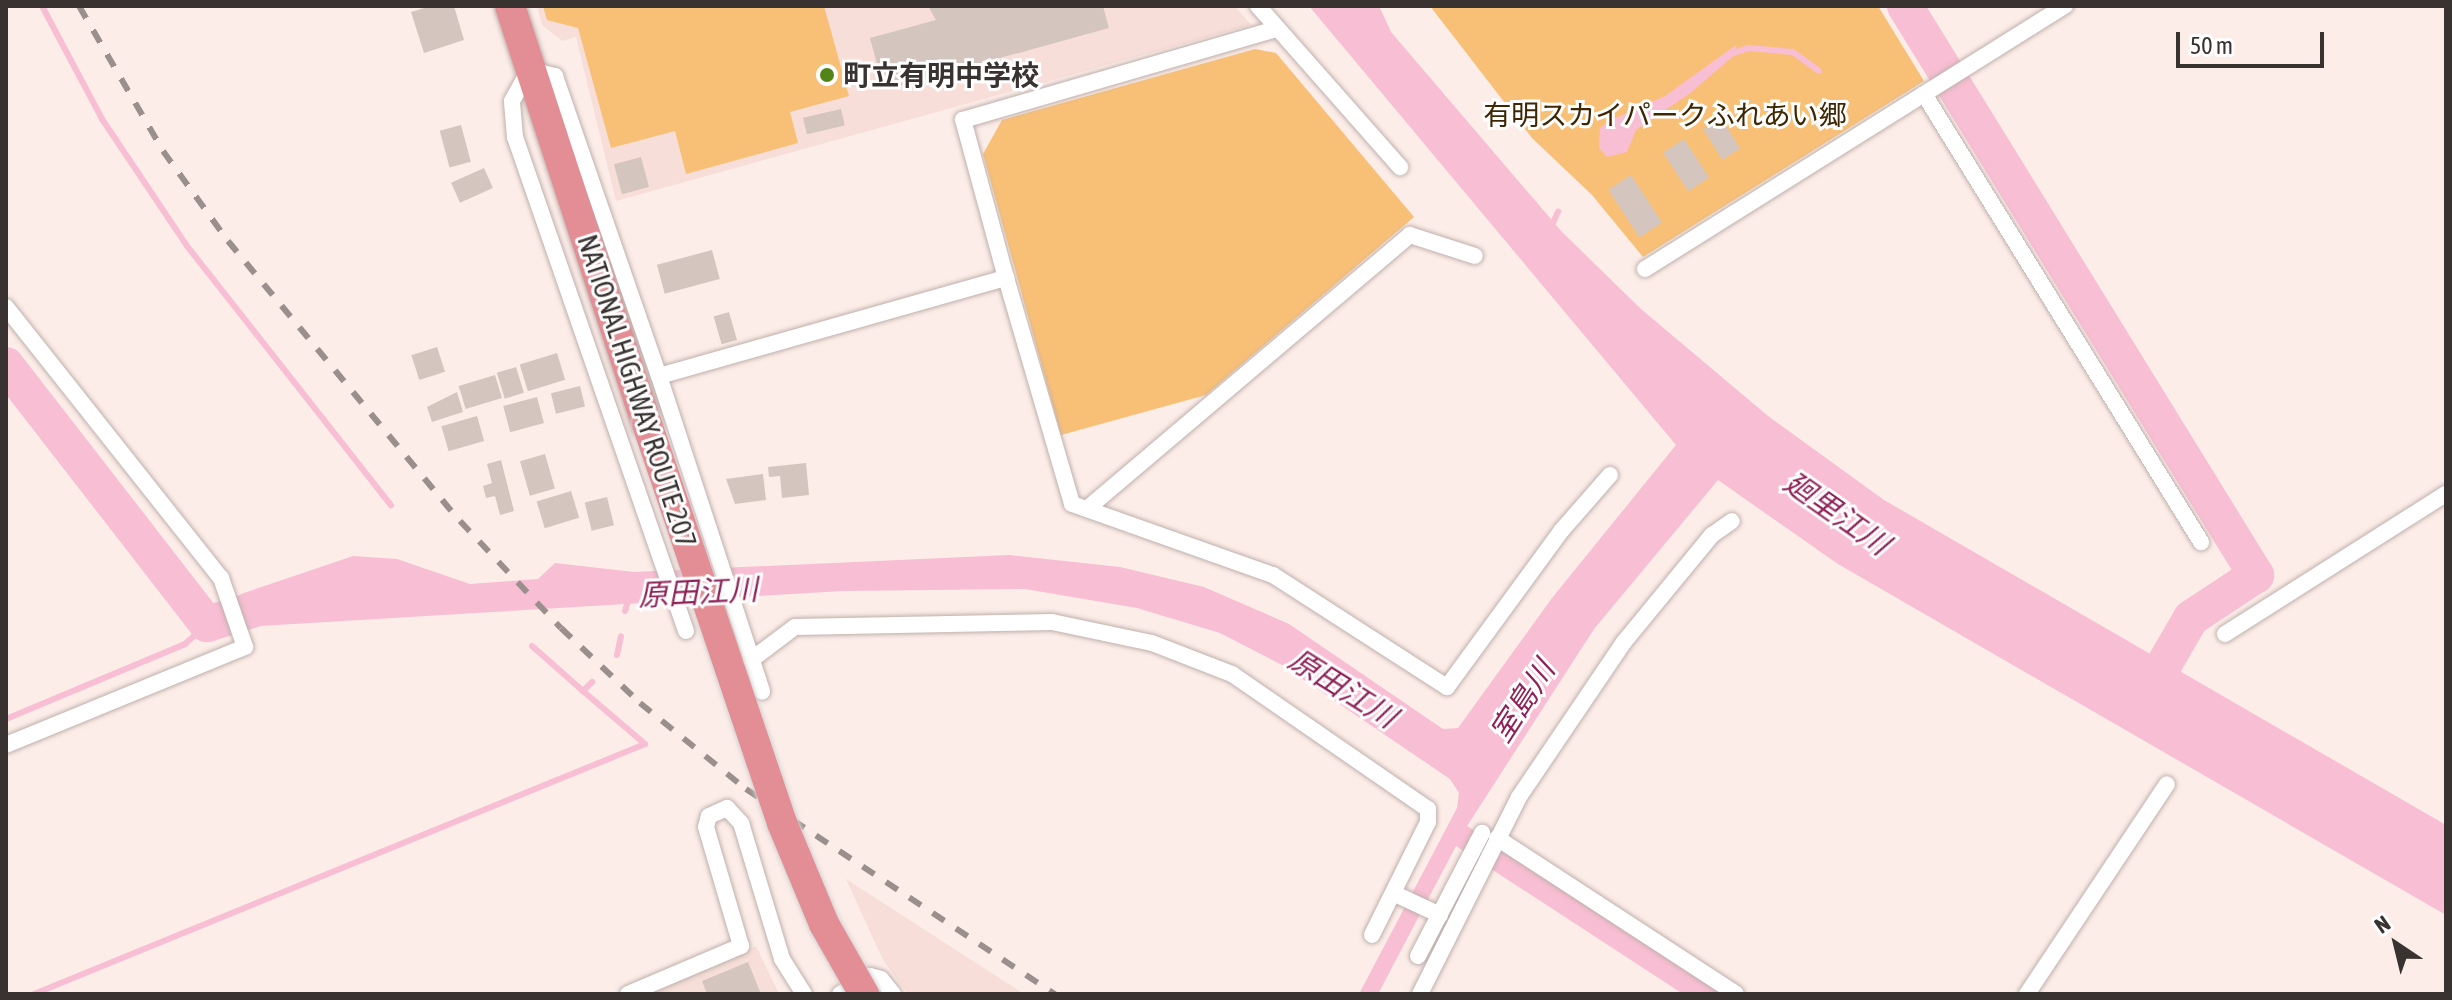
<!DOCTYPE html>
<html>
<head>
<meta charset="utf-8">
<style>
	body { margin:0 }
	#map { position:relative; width:2452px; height:1000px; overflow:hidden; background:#fdede9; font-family:"Asap Condensed","Noto Sans JP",sans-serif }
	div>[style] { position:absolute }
	.built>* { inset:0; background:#f7ded8 }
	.green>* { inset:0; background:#f8c077 }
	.water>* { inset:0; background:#f8bed3 }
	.stream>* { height:6px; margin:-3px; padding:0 3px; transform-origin:3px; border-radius:3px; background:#f8bed3 }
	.river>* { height:36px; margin:-18px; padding:0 18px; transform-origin:18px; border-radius:18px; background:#f8bed3 }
	.building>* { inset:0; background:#d4c6be; transform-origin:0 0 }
	.roads { filter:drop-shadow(0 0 2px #bfb0ac) drop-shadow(0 0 2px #bfb0ac) }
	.street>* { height:16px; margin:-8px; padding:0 8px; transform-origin:8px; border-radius:8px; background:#fff }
	.highway>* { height:30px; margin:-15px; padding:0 15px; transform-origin:15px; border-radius:15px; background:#e38d94 }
	.rail>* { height:6px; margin-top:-3px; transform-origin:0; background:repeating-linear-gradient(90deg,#9a8f8c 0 14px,transparent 0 28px) }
	.bridges { filter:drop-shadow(0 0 2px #d3d2d1) drop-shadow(0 0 2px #d3d2d1) }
	.highway-bridge>* { height:30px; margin:-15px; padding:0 15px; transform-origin:15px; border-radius:15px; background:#e38d94 }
	.dots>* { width:22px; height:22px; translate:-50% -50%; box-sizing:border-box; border:4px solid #fefefe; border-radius:50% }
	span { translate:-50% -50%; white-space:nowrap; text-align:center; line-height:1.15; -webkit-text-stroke:6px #fefefe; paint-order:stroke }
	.poi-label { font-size:28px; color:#383230; font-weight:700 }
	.left { translate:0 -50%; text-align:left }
	.park-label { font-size:28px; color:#3f2703 }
	.street-label { font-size:28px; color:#383230 }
	.water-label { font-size:30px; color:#8d2257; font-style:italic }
	.frame { position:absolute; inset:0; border:8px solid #383230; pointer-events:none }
	.north { position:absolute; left:2356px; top:904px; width:80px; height:80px; -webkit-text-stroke:6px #fefefe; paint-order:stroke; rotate:325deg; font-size:22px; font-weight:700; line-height:32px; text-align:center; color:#383230 }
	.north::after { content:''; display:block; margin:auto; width:28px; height:36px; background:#383230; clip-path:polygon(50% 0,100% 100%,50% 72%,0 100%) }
	.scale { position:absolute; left:2176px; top:32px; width:148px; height:36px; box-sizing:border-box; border:4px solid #383230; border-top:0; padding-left:10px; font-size:24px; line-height:28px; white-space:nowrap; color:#383230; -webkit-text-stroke:6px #fefefe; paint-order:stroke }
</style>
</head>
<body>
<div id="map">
	<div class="built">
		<i style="clip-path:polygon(537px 6px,1235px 6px,1251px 25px,616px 201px,576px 37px,562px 41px,542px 25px)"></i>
		<i style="clip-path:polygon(846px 879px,1024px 994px,908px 994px,883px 960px)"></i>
		<i style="clip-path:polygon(756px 946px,779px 994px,643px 994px)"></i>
	</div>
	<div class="green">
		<i style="clip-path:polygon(543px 6px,824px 6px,849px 96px,790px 112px,798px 143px,686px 174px,675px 131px,611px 148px,578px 28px,547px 20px)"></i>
		<i style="clip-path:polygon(1430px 6px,1878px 6px,1924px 81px,1643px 257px,1592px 195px,1532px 138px)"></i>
		<i style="clip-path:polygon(1255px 49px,1276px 53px,1414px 217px,1206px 395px,1061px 435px,983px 154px,1002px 120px)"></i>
	</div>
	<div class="water">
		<i style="clip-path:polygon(1309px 6px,1379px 6px,1391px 32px,1562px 232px,1641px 309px,1768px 416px,1884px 500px,2446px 825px,2446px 915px,1838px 564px,1718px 480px,1594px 629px,1467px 826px,1722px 994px,1683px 994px,1456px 846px,1378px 994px,1359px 994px,1457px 808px,1459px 793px,1450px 779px,1282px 665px,1220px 633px,1137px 608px,1025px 589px,843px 591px,260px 626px,241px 594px,353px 556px,397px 559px,470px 584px,538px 579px,555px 563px,634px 572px,1009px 555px,1120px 567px,1204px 587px,1289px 624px,1443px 729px,1458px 728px,1552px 598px,1676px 445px)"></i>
		<i style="clip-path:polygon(1736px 45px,1737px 53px,1689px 94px,1636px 130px,1627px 152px,1607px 157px,1599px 148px,1600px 128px,1609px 121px,1665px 96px)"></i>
	</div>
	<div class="stream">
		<i style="left:42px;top:6px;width:128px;rotate:62deg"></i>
		<i style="left:102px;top:119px;width:153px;rotate:56.2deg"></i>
		<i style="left:187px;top:246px;width:330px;rotate:51.8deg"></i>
		<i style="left:1731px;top:54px;width:18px;rotate:-19deg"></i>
		<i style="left:1748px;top:48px;width:45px;rotate:5.1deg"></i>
		<i style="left:1793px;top:52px;width:32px;rotate:36deg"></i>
		<i style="left:1551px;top:227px;width:17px;rotate:-65deg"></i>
		<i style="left:625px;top:611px;width:17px;rotate:-73deg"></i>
		<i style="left:532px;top:646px;width:68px;rotate:41.4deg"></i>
		<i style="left:617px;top:655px;width:19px;rotate:-78deg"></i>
		<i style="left:6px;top:719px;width:194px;rotate:-22.7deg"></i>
		<i style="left:185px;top:644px;width:30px;rotate:-42deg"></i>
		<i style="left:34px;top:994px;width:660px;rotate:-22.25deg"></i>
		<i style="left:645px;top:744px;width:82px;rotate:-139.5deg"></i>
		<i style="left:583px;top:691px;width:13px;rotate:-45deg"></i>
	</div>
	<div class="river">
		<i style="left:1905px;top:6px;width:669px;rotate:58.33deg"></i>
		<i style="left:2256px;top:575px;width:78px;rotate:146.5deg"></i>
		<i style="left:2191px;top:618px;width:88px;rotate:120.1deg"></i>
		<i style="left:6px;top:365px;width:328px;rotate:52.2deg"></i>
		<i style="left:207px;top:624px;width:94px;rotate:-17.3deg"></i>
	</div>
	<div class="building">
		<i style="clip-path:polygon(431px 6px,454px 6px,464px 40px,424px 53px,411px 12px)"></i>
		<i style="clip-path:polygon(928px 6px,1103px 6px,1109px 28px,884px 90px,870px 38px,936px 20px)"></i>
		<i style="left:841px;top:109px;width:17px;height:39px;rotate:77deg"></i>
		<i style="left:1721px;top:118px;width:36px;height:21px;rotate:58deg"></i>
		<i style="left:461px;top:125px;width:38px;height:22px;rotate:75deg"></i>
		<i style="left:1684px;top:139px;width:46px;height:25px;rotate:57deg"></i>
		<i style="left:641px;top:157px;width:31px;height:28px;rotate:75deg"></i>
		<i style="left:484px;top:168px;width:22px;height:36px;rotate:66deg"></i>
		<i style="left:1631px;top:175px;width:57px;height:27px;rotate:57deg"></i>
		<i style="left:712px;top:250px;width:30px;height:57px;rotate:75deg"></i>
		<i style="left:729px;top:312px;width:29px;height:16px;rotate:74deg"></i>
		<i style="left:437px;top:347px;width:26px;height:27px;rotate:72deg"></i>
		<i style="left:557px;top:353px;width:28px;height:39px;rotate:73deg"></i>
		<i style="left:516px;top:367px;width:27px;height:20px;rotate:73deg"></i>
		<i style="left:495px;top:375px;width:24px;height:38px;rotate:73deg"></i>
		<i style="left:580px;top:386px;width:21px;height:30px;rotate:76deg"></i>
		<i style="clip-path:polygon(457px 392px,463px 412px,432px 422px,427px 407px)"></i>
		<i style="left:537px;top:397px;width:27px;height:35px;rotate:75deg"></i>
		<i style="left:477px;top:416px;width:26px;height:37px;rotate:74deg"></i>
		<i style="left:545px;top:454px;width:36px;height:26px;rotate:74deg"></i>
		<i style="clip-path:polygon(501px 460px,514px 511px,500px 515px,495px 496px,486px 498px,483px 486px,492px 483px,487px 464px)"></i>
		<i style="clip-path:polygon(806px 463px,809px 495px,782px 498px,780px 476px,769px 477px,768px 467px)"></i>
		<i style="clip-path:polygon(763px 474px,766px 500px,735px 504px,726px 479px)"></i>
		<i style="left:571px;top:491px;width:28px;height:36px;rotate:73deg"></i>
		<i style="left:607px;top:497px;width:29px;height:23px;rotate:76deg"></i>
		<i style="clip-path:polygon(748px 962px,761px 994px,707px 994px,702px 981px)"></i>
	</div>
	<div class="roads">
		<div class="street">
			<i style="left:1258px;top:6px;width:215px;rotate:48.6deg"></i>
			<i style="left:1924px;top:94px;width:527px;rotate:58.27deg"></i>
			<i style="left:1645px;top:269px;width:496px;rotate:-32.1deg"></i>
			<i style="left:1006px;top:278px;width:164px;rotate:-105.2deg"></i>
			<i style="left:963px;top:120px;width:327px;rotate:-16.2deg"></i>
			<i style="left:6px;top:307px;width:346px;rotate:51.6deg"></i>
			<i style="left:221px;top:578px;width:73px;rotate:70.8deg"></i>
			<i style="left:245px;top:647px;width:258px;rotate:157.7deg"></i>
			<i style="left:659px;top:376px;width:332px;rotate:71.9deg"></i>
			<i style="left:1088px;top:508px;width:422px;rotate:-40.3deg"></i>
			<i style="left:1410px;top:235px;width:68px;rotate:17.9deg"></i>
			<i style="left:686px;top:631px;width:523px;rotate:-109.09deg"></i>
			<i style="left:515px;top:137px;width:36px;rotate:-95deg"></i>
			<i style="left:512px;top:101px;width:35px;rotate:-61deg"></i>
			<i style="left:529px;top:70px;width:27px;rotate:13deg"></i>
			<i style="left:555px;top:76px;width:318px;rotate:70.9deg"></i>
			<i style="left:659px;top:376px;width:361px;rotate:-15.8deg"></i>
			<i style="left:1006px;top:278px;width:235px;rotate:73.7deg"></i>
			<i style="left:1072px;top:504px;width:213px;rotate:19.5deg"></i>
			<i style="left:1273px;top:575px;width:207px;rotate:32.8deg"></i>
			<i style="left:1447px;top:687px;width:195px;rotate:-53.8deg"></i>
			<i style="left:1562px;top:530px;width:73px;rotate:-48.9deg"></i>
			<i style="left:2225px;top:634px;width:262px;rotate:-32.4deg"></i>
			<i style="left:751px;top:660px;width:55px;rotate:-36.9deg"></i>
			<i style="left:795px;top:627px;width:257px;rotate:-1.1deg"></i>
			<i style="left:1052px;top:622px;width:102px;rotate:11.9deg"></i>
			<i style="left:1152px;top:643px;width:86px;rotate:21.2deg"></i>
			<i style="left:1232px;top:674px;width:238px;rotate:34.6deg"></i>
			<i style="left:1428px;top:809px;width:13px;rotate:90deg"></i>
			<i style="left:1428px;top:822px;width:126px;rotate:116.4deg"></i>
			<i style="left:1497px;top:838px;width:285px;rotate:33.1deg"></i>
			<i style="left:1393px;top:893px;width:52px;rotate:25.1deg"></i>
			<i style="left:1418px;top:956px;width:139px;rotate:-62.5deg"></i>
			<i style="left:628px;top:994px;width:123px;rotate:-23deg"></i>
			<i style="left:741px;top:946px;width:124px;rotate:-106.4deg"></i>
			<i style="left:706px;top:827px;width:11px;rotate:-75deg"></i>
			<i style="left:709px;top:816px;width:20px;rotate:-24deg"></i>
			<i style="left:727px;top:808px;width:21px;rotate:47deg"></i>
			<i style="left:741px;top:823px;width:142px;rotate:73.2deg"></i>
			<i style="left:782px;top:959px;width:41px;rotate:57.8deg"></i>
			<i style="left:840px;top:994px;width:35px;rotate:-31deg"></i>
			<i style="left:870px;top:976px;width:11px;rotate:15deg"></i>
			<i style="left:881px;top:979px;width:19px;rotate:51deg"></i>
			<i style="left:1420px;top:994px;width:220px;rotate:-63.3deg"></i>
			<i style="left:1519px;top:797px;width:187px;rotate:-55.9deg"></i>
			<i style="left:1624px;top:642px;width:139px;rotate:-50.6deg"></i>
			<i style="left:1712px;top:535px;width:24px;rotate:-35deg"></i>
			<i style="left:2027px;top:994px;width:252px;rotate:-56.3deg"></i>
		</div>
		<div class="highway">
			<i style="left:510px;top:6px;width:440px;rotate:71.9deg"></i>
		</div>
	</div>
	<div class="rail">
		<i style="left:79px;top:6px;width:168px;rotate:59.9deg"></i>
		<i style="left:163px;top:151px;width:111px;rotate:54.2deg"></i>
		<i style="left:228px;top:241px;width:364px;rotate:50.4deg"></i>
		<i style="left:460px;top:521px;width:147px;rotate:46.7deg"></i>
		<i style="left:561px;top:628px;width:109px;rotate:43.5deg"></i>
		<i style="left:640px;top:703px;width:136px;rotate:39.1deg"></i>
		<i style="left:746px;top:789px;width:371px;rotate:33.6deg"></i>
	</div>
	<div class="bridges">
		<div class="highway-bridge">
			<i style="left:647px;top:424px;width:421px;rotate:71.3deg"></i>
			<i style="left:782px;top:823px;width:109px;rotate:67.4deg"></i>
			<i style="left:824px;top:924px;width:81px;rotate:60.3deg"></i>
		</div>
	</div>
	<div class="dots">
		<i style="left:827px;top:75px;background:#538417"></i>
	</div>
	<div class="poi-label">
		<span class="left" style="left:843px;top:75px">町立有明中学校</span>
	</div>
	<div class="park-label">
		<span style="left:1665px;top:115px">有明スカイパークふれあい郷</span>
	</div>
	<div class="street-label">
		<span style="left:637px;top:391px;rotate:72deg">NATIONAL HIGHWAY ROUTE 207</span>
	</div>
	<div class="water-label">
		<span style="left:1837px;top:513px;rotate:35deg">廻里江川</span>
		<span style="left:698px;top:592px;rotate:-3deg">原田江川</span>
		<span style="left:1343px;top:688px;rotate:32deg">原田江川</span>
		<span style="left:1522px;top:701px;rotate:-57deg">室島川</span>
	</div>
	<div class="frame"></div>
	<div class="north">N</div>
	<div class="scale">50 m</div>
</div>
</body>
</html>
